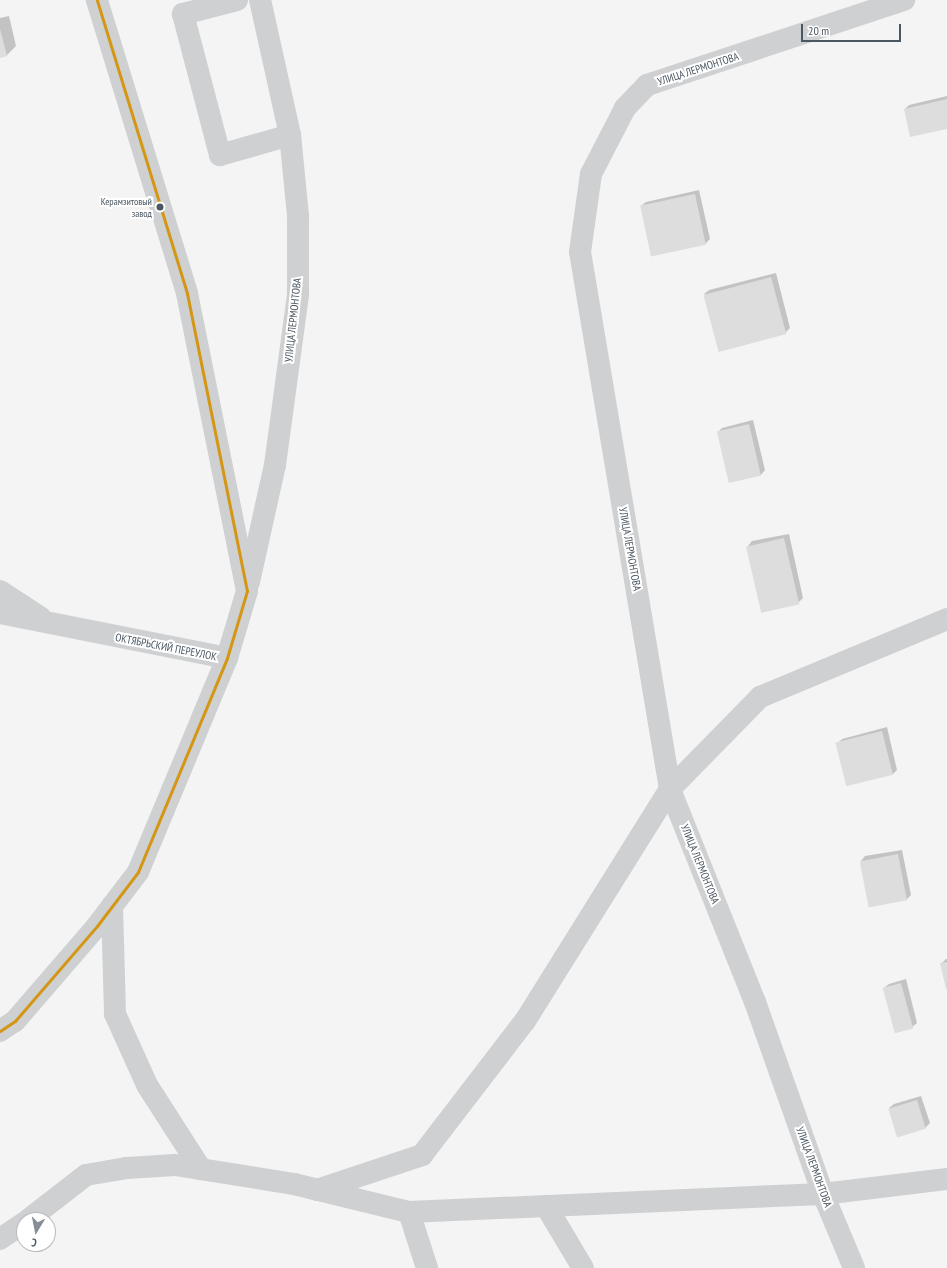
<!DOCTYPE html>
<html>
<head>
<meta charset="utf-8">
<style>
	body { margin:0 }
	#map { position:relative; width:947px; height:1268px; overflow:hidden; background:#f4f4f4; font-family:"PT Sans Narrow",sans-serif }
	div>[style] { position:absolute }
	.shadow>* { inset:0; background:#0003 }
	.building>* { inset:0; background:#ddddde; transform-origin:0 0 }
	.minor>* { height:22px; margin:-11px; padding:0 11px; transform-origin:11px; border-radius:11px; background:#ced0d2 }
	.bus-1>* { height:3px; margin:-1.5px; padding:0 1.5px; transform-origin:1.5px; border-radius:1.5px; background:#d49613 }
	.dots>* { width:11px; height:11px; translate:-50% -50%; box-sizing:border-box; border:2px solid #fff; border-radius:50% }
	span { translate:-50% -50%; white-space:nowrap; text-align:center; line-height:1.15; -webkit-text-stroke:4px #fff; paint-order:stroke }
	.bus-label { font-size:10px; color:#4a5661 }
	.right { translate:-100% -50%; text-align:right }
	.street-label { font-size:11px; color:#4a5661 }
	.north { position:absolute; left:16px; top:1212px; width:40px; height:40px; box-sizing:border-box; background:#fff; border:1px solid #b7bbc0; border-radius:50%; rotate:190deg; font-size:11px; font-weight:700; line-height:16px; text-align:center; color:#4a5661 }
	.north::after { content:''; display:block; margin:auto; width:14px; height:18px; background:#868d94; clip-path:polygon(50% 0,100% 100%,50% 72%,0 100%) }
	.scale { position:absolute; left:801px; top:24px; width:100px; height:18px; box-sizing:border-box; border:2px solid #4a5661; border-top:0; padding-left:5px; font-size:12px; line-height:14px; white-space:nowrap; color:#4a5661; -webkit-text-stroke:3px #fff; paint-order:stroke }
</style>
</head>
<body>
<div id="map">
	<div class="shadow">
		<i style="clip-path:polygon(9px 16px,16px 46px,6px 56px,0 57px,0 18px)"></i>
		<i style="clip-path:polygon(947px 96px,947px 128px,905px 109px,909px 105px)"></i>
		<i style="clip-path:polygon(699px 190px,710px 239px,705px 244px,641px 206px,646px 202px)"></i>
		<i style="clip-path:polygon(776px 273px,790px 328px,785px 333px,704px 294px,709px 290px)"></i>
		<i style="clip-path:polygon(753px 420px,765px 470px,761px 475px,718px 432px,722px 428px)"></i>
		<i style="clip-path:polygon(789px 534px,803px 598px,798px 603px,748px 546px,752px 541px)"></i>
		<i style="clip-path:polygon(887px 727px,897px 770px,893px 774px,848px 785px,837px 744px,842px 739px)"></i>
		<i style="clip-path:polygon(902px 850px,911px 895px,906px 900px,861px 861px,865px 856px)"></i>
		<i style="clip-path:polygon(946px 959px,947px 959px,947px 987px,941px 964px)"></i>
		<i style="clip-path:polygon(906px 979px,917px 1023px,912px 1027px,884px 988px,889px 984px)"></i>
		<i style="clip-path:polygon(921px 1096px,930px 1123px,925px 1128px,889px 1108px,894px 1104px)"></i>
	</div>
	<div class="building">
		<i style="clip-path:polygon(0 29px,7px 56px,0 58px)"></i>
		<i style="clip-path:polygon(947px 99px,947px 129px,910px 137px,904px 109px)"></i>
		<i style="left:695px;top:194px;width:52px;height:56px;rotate:78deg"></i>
		<i style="left:771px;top:277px;width:59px;height:70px;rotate:75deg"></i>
		<i style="left:749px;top:424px;width:53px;height:33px;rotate:77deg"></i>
		<i style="left:784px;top:538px;width:68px;height:39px;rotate:77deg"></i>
		<i style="left:882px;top:731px;width:45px;height:48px;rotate:76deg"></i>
		<i style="left:898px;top:854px;width:47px;height:39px;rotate:79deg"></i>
		<i style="clip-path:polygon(947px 962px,947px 989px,946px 989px,940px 963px)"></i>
		<i style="left:901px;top:983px;width:47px;height:19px;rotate:75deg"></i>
		<i style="left:917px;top:1100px;width:30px;height:30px;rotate:73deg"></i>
	</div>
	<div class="minor">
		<i style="left:237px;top:0;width:56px;rotate:165.5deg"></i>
		<i style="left:183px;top:14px;width:146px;rotate:75.3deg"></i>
		<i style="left:220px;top:155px;width:73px;rotate:-15.9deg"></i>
		<i style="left:249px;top:582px;width:120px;rotate:-77.5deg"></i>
		<i style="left:275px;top:465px;width:173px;rotate:-82.3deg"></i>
		<i style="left:298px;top:294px;width:78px;rotate:-90deg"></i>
		<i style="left:298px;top:216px;width:81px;rotate:-95.6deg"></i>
		<i style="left:290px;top:135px;width:138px;rotate:-102.5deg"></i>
		<i style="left:0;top:591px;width:48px;rotate:33deg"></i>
		<i style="left:0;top:613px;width:231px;rotate:11.2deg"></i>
		<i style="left:112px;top:906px;width:108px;rotate:88.4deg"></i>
		<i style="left:115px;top:1014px;width:78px;rotate:65.7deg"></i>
		<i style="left:147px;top:1085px;width:100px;rotate:57.3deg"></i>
		<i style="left:0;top:1031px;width:18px;rotate:-34deg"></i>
		<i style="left:15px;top:1021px;width:125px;rotate:-49.2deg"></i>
		<i style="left:97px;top:926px;width:68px;rotate:-52.8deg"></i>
		<i style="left:138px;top:872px;width:232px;rotate:-67.4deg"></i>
		<i style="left:227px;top:658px;width:70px;rotate:-73.4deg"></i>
		<i style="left:247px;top:591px;width:304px;rotate:-101.4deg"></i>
		<i style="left:187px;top:293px;width:307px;rotate:-107.1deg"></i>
		<i style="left:317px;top:1190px;width:111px;rotate:-18.4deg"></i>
		<i style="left:422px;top:1155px;width:169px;rotate:-52.5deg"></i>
		<i style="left:525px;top:1021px;width:274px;rotate:-58deg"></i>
		<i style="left:670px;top:789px;width:129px;rotate:-45.6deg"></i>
		<i style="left:760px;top:697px;width:203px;rotate:-22.6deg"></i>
		<i style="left:546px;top:1206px;width:72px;rotate:59.2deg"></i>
		<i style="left:409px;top:1212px;width:59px;rotate:72.2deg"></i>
		<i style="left:28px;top:1220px;width:73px;rotate:-37.8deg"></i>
		<i style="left:86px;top:1175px;width:42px;rotate:-9.7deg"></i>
		<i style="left:127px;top:1168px;width:48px;rotate:-3.6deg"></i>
		<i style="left:175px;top:1165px;width:121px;rotate:9.1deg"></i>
		<i style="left:294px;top:1184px;width:118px;rotate:13.7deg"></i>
		<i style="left:409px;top:1212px;width:414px;rotate:-2.5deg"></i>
		<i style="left:823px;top:1194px;width:125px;rotate:-6.9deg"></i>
		<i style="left:0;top:1239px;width:29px;rotate:-34deg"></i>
		<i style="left:854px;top:1268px;width:80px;rotate:-112.7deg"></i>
		<i style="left:823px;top:1194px;width:204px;rotate:-109.5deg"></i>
		<i style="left:755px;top:1002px;width:229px;rotate:-111.8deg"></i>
		<i style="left:670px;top:789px;width:544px;rotate:-99.51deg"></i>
		<i style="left:580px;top:252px;width:79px;rotate:-82deg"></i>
		<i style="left:591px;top:174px;width:74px;rotate:-62.7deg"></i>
		<i style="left:625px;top:108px;width:32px;rotate:-46deg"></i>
		<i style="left:647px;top:85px;width:271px;rotate:-18.3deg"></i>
	</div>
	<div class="bus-1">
		<i style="left:0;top:1031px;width:18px;rotate:-34deg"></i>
		<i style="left:15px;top:1021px;width:125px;rotate:-49.2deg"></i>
		<i style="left:97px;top:926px;width:68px;rotate:-52.8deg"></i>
		<i style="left:138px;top:872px;width:232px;rotate:-67.4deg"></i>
		<i style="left:227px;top:658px;width:70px;rotate:-73.4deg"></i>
		<i style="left:247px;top:591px;width:304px;rotate:-101.4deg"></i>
		<i style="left:187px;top:293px;width:307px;rotate:-107.1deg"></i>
	</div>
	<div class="dots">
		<i style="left:160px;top:207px;background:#4a5661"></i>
	</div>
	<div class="bus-label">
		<span class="right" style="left:152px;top:207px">Керамзитовый<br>завод</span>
	</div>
	<div class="street-label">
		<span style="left:698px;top:69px;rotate:-18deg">УЛИЦА ЛЕРМОНТОВА</span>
		<span style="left:293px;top:320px;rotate:-84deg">УЛИЦА ЛЕРМОНТОВА</span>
		<span style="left:630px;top:549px;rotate:80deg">УЛИЦА ЛЕРМОНТОВА</span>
		<span style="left:166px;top:647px;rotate:11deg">ОКТЯБРЬСКИЙ ПЕРЕУЛОК</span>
		<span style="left:700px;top:864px;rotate:68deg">УЛИЦА ЛЕРМОНТОВА</span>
		<span style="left:814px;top:1167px;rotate:70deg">УЛИЦА ЛЕРМОНТОВА</span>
	</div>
	<div class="north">С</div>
	<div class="scale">20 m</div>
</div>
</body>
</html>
